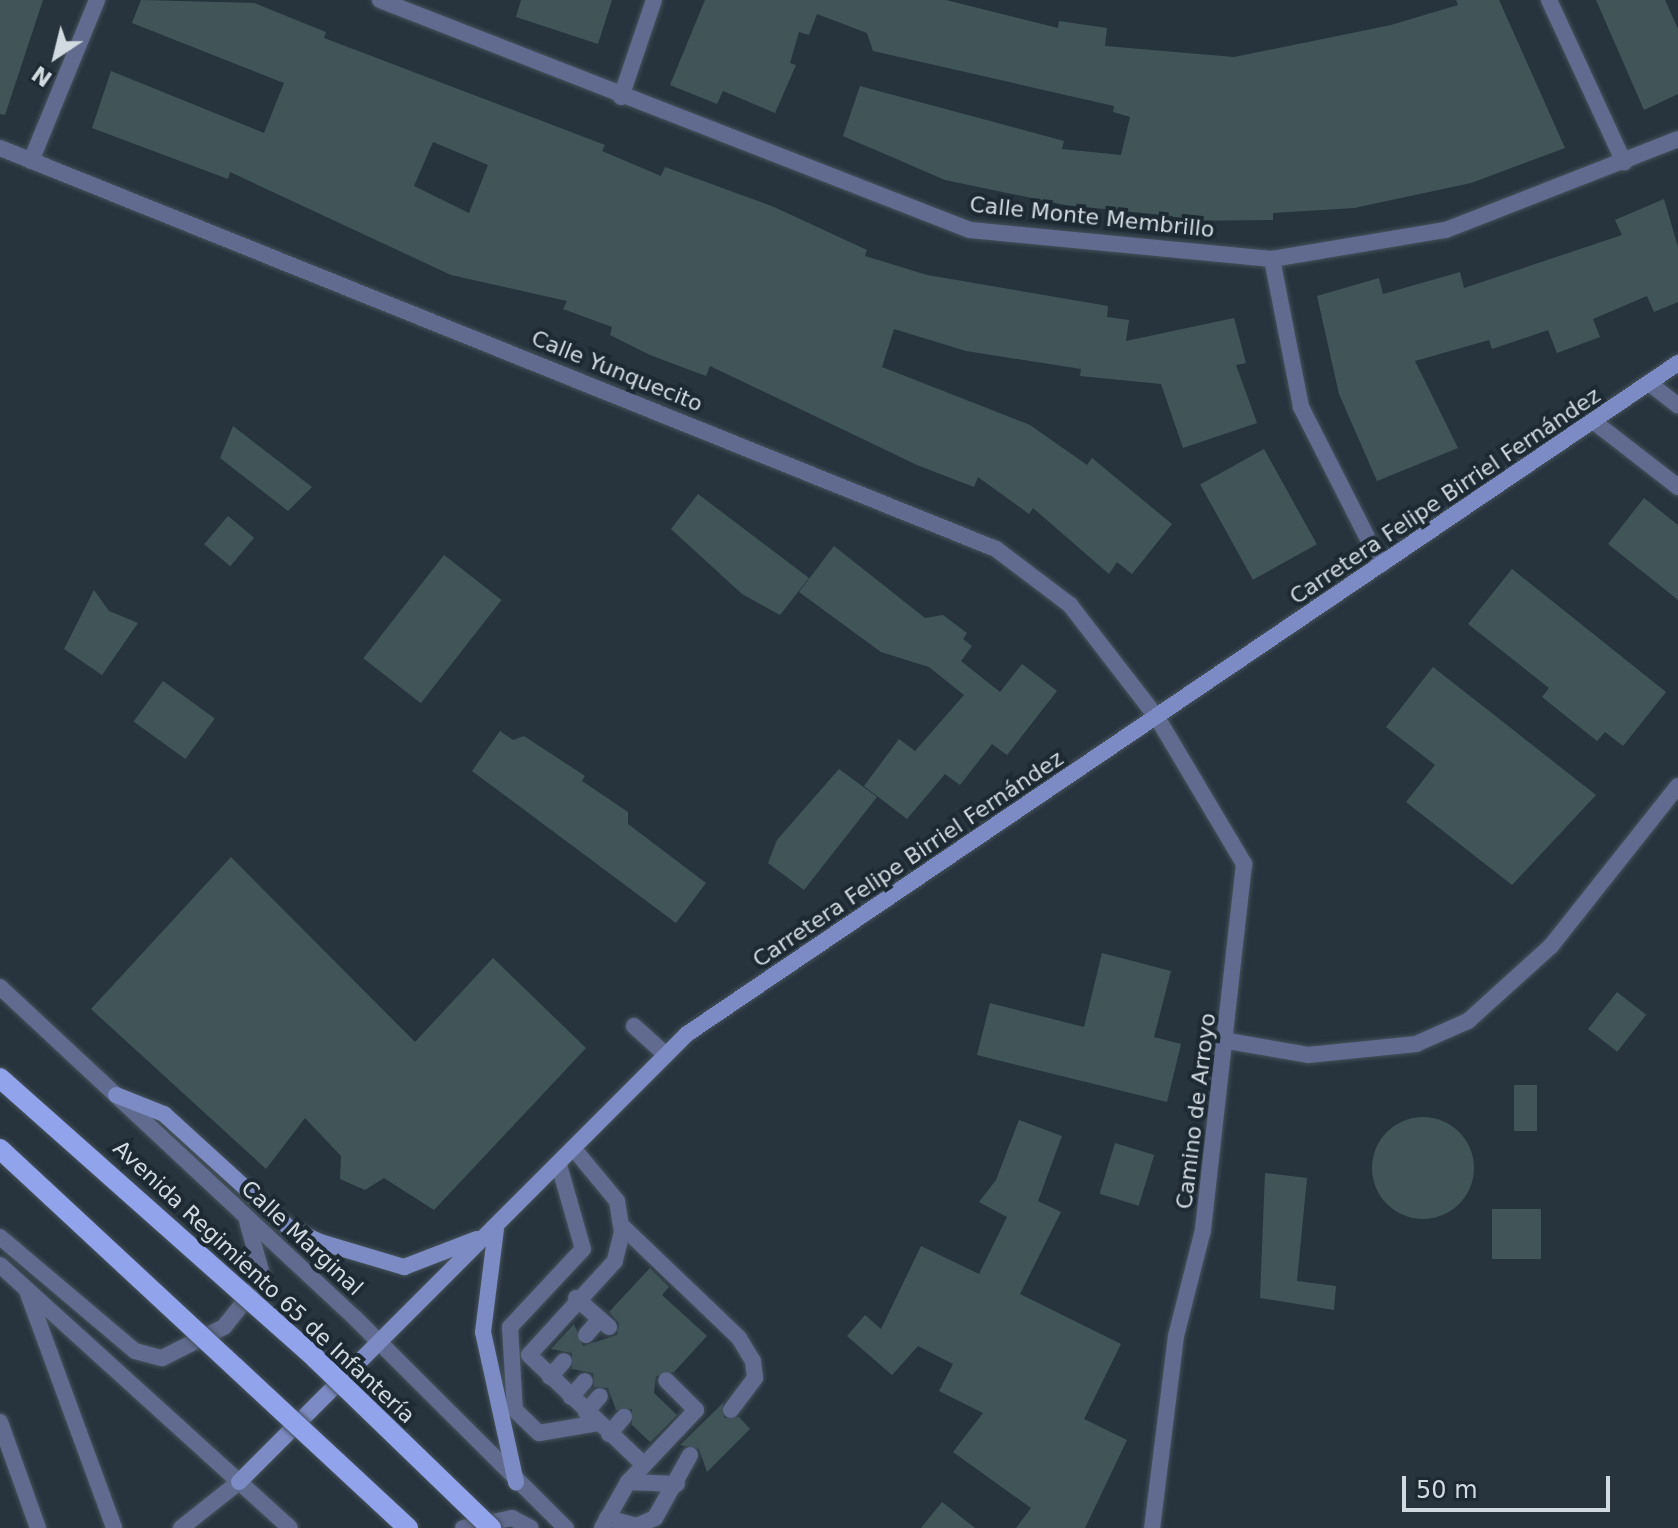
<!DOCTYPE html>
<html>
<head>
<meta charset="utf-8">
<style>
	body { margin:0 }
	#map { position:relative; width:1678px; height:1528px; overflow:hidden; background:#27343e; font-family:"DejaVu Sans",sans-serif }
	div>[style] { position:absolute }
	.building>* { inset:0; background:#415559; transform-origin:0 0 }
	.round { border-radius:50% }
	.roads { filter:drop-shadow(0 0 2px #46525b) drop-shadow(0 0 2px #46525b) }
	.lane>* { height:16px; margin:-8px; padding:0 8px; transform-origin:8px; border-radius:8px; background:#616b8f }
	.street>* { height:16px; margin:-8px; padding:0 8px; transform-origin:8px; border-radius:8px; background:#616b8f }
	.secondary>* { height:16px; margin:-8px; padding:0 8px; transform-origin:8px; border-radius:8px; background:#7c8bc3 }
	.bridges { filter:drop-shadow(0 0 2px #46525b) drop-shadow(0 0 2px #46525b) }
	.primary-bridge>* { height:20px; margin:-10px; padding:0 10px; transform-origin:10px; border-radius:10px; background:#90a3eb }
	span { translate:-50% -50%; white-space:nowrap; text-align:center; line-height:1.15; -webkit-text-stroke:8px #1d2a33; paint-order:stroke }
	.street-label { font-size:22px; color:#d1dae0 }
	.north { position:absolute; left:16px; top:16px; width:80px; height:80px; -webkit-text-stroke:6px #1d2a33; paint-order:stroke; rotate:215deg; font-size:22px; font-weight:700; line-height:32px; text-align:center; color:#d1dae0 }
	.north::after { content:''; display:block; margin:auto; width:28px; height:36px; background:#d1dae0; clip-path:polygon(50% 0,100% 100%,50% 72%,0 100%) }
	.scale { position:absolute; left:1402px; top:1476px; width:208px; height:36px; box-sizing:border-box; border:4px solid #d1dae0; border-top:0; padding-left:10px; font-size:24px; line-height:28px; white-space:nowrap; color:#d1dae0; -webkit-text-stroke:6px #1d2a33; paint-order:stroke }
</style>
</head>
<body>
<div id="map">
	<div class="building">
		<i style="clip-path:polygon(0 0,43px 0,5px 115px,0 114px)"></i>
		<i style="clip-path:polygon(evenodd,141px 0,254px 3px,326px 32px,324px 38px,605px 145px,602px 151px,661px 176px,665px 167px,774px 207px,867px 250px,865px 256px,927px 275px,1108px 306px,1107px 317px,1129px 320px,1126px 341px,1234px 318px,1246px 363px,1236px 365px,1257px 423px,1183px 448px,1161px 384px,1080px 376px,1081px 369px,966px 351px,894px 329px,882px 367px,1030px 425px,1087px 465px,1092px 458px,1172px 524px,1132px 574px,1117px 562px,1109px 574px,1033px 508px,1029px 514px,978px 477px,974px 487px,917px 465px,710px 366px,706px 376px,650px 355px,610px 335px,612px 327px,563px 309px,567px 301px,451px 275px,230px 172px,228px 179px,92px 128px,111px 71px,264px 133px,284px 83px,132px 23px,141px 0,433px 142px,488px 165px,469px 213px,414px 186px,433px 142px)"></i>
		<i style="clip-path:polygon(521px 0,612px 0,598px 44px,516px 17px)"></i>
		<i style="clip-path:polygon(705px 0,946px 0,1058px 28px,1059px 21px,1107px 28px,1105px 46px,1234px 57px,1391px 25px,1458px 5px,1456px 0,1499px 0,1565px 148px,1471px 183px,1354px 208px,1273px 213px,1273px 220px,1173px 221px,1173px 216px,1065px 205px,945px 180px,843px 136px,860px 86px,1064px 141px,1062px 149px,1121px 155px,1130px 117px,1113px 112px,1114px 106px,873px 51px,867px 33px,817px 14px,809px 35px,799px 32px,790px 63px,796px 65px,775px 113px,723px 91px,717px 104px,670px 85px)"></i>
		<i style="clip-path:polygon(1596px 0,1665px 0,1678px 29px,1678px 94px,1644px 110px)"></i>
		<i style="clip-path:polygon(1664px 199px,1678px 247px,1678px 302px,1654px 312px,1647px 296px,1593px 319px,1600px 337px,1557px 353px,1548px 330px,1492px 349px,1489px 340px,1415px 361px,1458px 448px,1377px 481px,1339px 394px,1317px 296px,1379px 278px,1383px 294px,1460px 272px,1464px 288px,1622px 235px,1615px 220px)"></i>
		<i style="clip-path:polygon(233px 426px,312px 487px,288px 511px,220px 458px)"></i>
		<i style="left:1264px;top:449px;width:109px;height:73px;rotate:61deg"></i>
		<i style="clip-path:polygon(698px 494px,809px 578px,780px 615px,742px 594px,671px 529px)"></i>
		<i style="clip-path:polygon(1644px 498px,1678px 525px,1678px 600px,1608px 544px)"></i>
		<i style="left:228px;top:516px;width:34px;height:37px;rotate:40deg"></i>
		<i style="clip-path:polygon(834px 546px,925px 618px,943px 615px,967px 633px,963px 639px,972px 646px,961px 661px,1000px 692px,1022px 664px,1057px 691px,1007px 755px,992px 744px,960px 785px,945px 774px,907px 819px,864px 786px,899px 739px,915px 751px,964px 695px,929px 667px,881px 652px,799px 592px)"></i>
		<i style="left:444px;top:555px;width:73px;height:131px;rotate:38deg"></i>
		<i style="clip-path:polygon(1512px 569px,1666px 692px,1623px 746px,1605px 732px,1597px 741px,1542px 697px,1549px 688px,1468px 624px)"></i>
		<i style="clip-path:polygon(94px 590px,109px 611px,138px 623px,102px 675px,64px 649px)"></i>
		<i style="clip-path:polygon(1433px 667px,1596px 795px,1512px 885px,1406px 802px,1435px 765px,1386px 727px)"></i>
		<i style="left:163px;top:681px;width:64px;height:50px;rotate:36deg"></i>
		<i style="clip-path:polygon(500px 731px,513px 740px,524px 736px,585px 776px,582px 781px,628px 812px,628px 824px,706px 883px,676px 923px,472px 771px)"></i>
		<i style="clip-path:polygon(839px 769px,877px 797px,804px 890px,768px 863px,777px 840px)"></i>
		<i style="clip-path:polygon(231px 857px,415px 1042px,493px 958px,586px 1048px,434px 1210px,384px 1178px,365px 1190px,340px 1179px,341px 1156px,305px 1118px,266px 1169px,91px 1009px)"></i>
		<i style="clip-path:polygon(1102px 953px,1171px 971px,1154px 1037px,1181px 1044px,1167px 1102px,977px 1055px,990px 1003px,1084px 1027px)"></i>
		<i style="left:1617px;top:992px;width:37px;height:47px;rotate:38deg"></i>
		<i style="left:1514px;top:1085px;width:23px;height:46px"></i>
		<i class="round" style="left:1372px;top:1117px;width:102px;height:102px"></i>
		<i style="clip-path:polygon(1019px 1120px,1062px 1136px,1038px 1201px,1061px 1212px,1020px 1294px,1121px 1344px,1084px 1419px,1127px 1440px,1085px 1528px,1016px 1528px,1031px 1508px,953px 1452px,983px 1413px,939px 1391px,953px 1364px,918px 1346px,892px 1375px,847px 1336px,865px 1315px,881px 1329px,921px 1246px,979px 1274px,1007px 1217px,979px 1202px,996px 1180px)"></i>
		<i style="left:1115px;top:1143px;width:41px;height:53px;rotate:17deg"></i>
		<i style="clip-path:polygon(1265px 1173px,1307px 1178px,1297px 1281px,1336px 1286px,1334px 1310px,1260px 1298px)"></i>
		<i style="left:1492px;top:1209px;width:49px;height:50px"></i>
		<i style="clip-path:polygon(650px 1268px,669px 1287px,662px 1295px,707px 1336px,674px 1372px,656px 1376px,654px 1393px,677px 1415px,650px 1442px,632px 1425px,632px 1409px,616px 1410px,608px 1388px,594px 1387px,593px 1373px,572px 1369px,572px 1353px,551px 1349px,574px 1324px,583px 1346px,617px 1335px,619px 1323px,609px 1312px)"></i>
		<i style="clip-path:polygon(723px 1403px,724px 1418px,739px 1417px,750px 1429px,707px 1472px,699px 1449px,680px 1445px)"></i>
		<i style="clip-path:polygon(942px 1502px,975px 1528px,921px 1528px)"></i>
	</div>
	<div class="roads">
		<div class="lane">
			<i style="left:1649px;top:383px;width:37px;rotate:38deg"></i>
			<i style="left:1593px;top:421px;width:108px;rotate:37.8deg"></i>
			<i style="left:634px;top:1026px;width:43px;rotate:42.2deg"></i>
			<i style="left:574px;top:1149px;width:67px;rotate:50.4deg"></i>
			<i style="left:617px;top:1201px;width:31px;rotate:81deg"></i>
			<i style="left:622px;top:1232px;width:30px;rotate:104deg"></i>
			<i style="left:615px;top:1261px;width:127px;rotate:132.5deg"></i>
			<i style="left:529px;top:1355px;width:159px;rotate:43.7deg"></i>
			<i style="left:559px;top:1165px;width:87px;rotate:74.1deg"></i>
			<i style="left:583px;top:1249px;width:107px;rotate:133.1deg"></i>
			<i style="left:510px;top:1327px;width:83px;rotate:86.6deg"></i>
			<i style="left:515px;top:1410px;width:33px;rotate:44deg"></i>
			<i style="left:539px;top:1433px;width:60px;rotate:-9.6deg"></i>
			<i style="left:622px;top:1226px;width:162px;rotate:43.7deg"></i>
			<i style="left:739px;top:1338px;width:27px;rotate:59deg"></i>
			<i style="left:753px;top:1361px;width:17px;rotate:83deg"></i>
			<i style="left:755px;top:1378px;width:40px;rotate:127deg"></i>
			<i style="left:576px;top:1298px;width:44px;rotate:41.3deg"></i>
			<i style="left:586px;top:1335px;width:21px;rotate:-49deg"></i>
			<i style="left:550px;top:1377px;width:21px;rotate:-49deg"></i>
			<i style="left:571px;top:1397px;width:21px;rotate:-49deg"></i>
			<i style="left:586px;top:1412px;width:21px;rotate:-49deg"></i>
			<i style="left:0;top:1422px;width:113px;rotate:70.3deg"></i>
			<i style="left:609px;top:1434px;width:23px;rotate:-49deg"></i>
			<i style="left:628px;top:1482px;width:49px;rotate:2.3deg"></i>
			<i style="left:607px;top:1518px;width:30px;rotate:15deg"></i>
			<i style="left:636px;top:1526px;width:21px;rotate:-23deg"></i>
			<i style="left:655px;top:1518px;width:72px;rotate:-60.9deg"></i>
			<i style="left:602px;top:1528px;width:53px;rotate:-60.5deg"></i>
			<i style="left:628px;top:1482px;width:99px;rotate:-46.6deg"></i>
			<i style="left:696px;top:1410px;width:42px;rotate:-135deg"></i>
		</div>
		<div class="street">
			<i style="left:380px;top:0;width:633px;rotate:21.3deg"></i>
			<i style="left:970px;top:230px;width:303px;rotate:5.5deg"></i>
			<i style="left:1272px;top:259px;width:176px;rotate:-9.5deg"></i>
			<i style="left:1446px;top:230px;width:249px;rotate:-21.4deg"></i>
			<i style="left:1549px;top:0;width:179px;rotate:65.2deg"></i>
			<i style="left:621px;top:97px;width:102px;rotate:-71.2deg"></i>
			<i style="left:0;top:148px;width:1074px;rotate:21.93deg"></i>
			<i style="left:996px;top:549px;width:93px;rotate:37.1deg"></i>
			<i style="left:1070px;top:605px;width:144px;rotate:52.3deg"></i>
			<i style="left:1158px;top:719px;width:169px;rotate:59.3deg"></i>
			<i style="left:1244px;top:864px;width:368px;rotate:96.4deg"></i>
			<i style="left:1203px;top:1230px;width:109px;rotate:104.3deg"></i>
			<i style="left:1176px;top:1336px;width:193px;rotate:97.1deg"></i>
			<i style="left:31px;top:161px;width:174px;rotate:-67.7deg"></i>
			<i style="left:1272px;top:259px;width:151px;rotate:78.9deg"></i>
			<i style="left:1301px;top:407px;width:177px;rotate:63.1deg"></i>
			<i style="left:0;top:987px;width:485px;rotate:43deg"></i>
			<i style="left:355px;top:1318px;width:298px;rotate:44.9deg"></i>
			<i style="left:1228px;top:1041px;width:81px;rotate:9.9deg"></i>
			<i style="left:1308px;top:1055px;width:109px;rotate:-5.8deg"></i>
			<i style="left:1416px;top:1044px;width:57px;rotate:-23.9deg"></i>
			<i style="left:1468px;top:1021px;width:112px;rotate:-42.1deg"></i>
			<i style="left:1551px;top:946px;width:204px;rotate:-51.6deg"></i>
			<i style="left:0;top:1237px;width:177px;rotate:40.2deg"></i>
			<i style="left:135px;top:1351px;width:28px;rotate:15deg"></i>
			<i style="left:162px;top:1358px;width:69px;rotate:-26.6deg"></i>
			<i style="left:224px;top:1327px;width:63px;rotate:-51.5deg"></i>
			<i style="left:263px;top:1278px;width:59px;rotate:-105.7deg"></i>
			<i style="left:0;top:1265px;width:391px;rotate:42.2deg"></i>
			<i style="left:27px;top:1291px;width:252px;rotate:69.8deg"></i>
			<i style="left:181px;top:1528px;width:74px;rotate:-38.4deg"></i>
			<i style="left:463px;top:1528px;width:50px;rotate:-11.5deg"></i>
			<i style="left:512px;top:1518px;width:21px;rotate:28deg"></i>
		</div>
		<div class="secondary">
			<i style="left:116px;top:1095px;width:52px;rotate:21.6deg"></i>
			<i style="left:164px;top:1114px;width:168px;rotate:42.3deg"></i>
			<i style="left:288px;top:1227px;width:35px;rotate:25deg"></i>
			<i style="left:320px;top:1242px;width:88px;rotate:16.6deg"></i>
			<i style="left:404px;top:1267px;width:78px;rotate:-21deg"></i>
			<i style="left:496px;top:1229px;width:104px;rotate:97.2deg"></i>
			<i style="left:483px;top:1332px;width:154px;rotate:77.6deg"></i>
			<i style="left:239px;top:1482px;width:634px;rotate:-45deg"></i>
			<i style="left:687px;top:1034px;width:1197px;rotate:-34.1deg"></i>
		</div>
	</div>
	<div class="bridges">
		<div class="primary-bridge">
			<i style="left:0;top:1078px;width:421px;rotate:41.6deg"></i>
			<i style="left:315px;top:1358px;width:245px;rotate:44deg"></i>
			<i style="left:0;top:1149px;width:557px;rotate:42.89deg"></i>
		</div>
	</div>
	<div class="street-label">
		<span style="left:1092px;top:217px;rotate:6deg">Calle Monte Membrillo</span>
		<span style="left:617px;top:371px;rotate:22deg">Calle Yunquecito</span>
		<span style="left:1445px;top:496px;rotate:-34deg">Carretera Felipe Birriel Fernández</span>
		<span style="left:908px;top:859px;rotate:-34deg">Carretera Felipe Birriel Fernández</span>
		<span style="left:1196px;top:1111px;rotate:-83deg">Camino de Arroyo</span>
		<span style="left:302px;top:1238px;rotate:43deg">Calle Marginal</span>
		<span style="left:264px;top:1282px;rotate:43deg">Avenida Regimiento 65 de Infantería</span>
	</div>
	<div class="north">N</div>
	<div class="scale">50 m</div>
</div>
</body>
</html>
